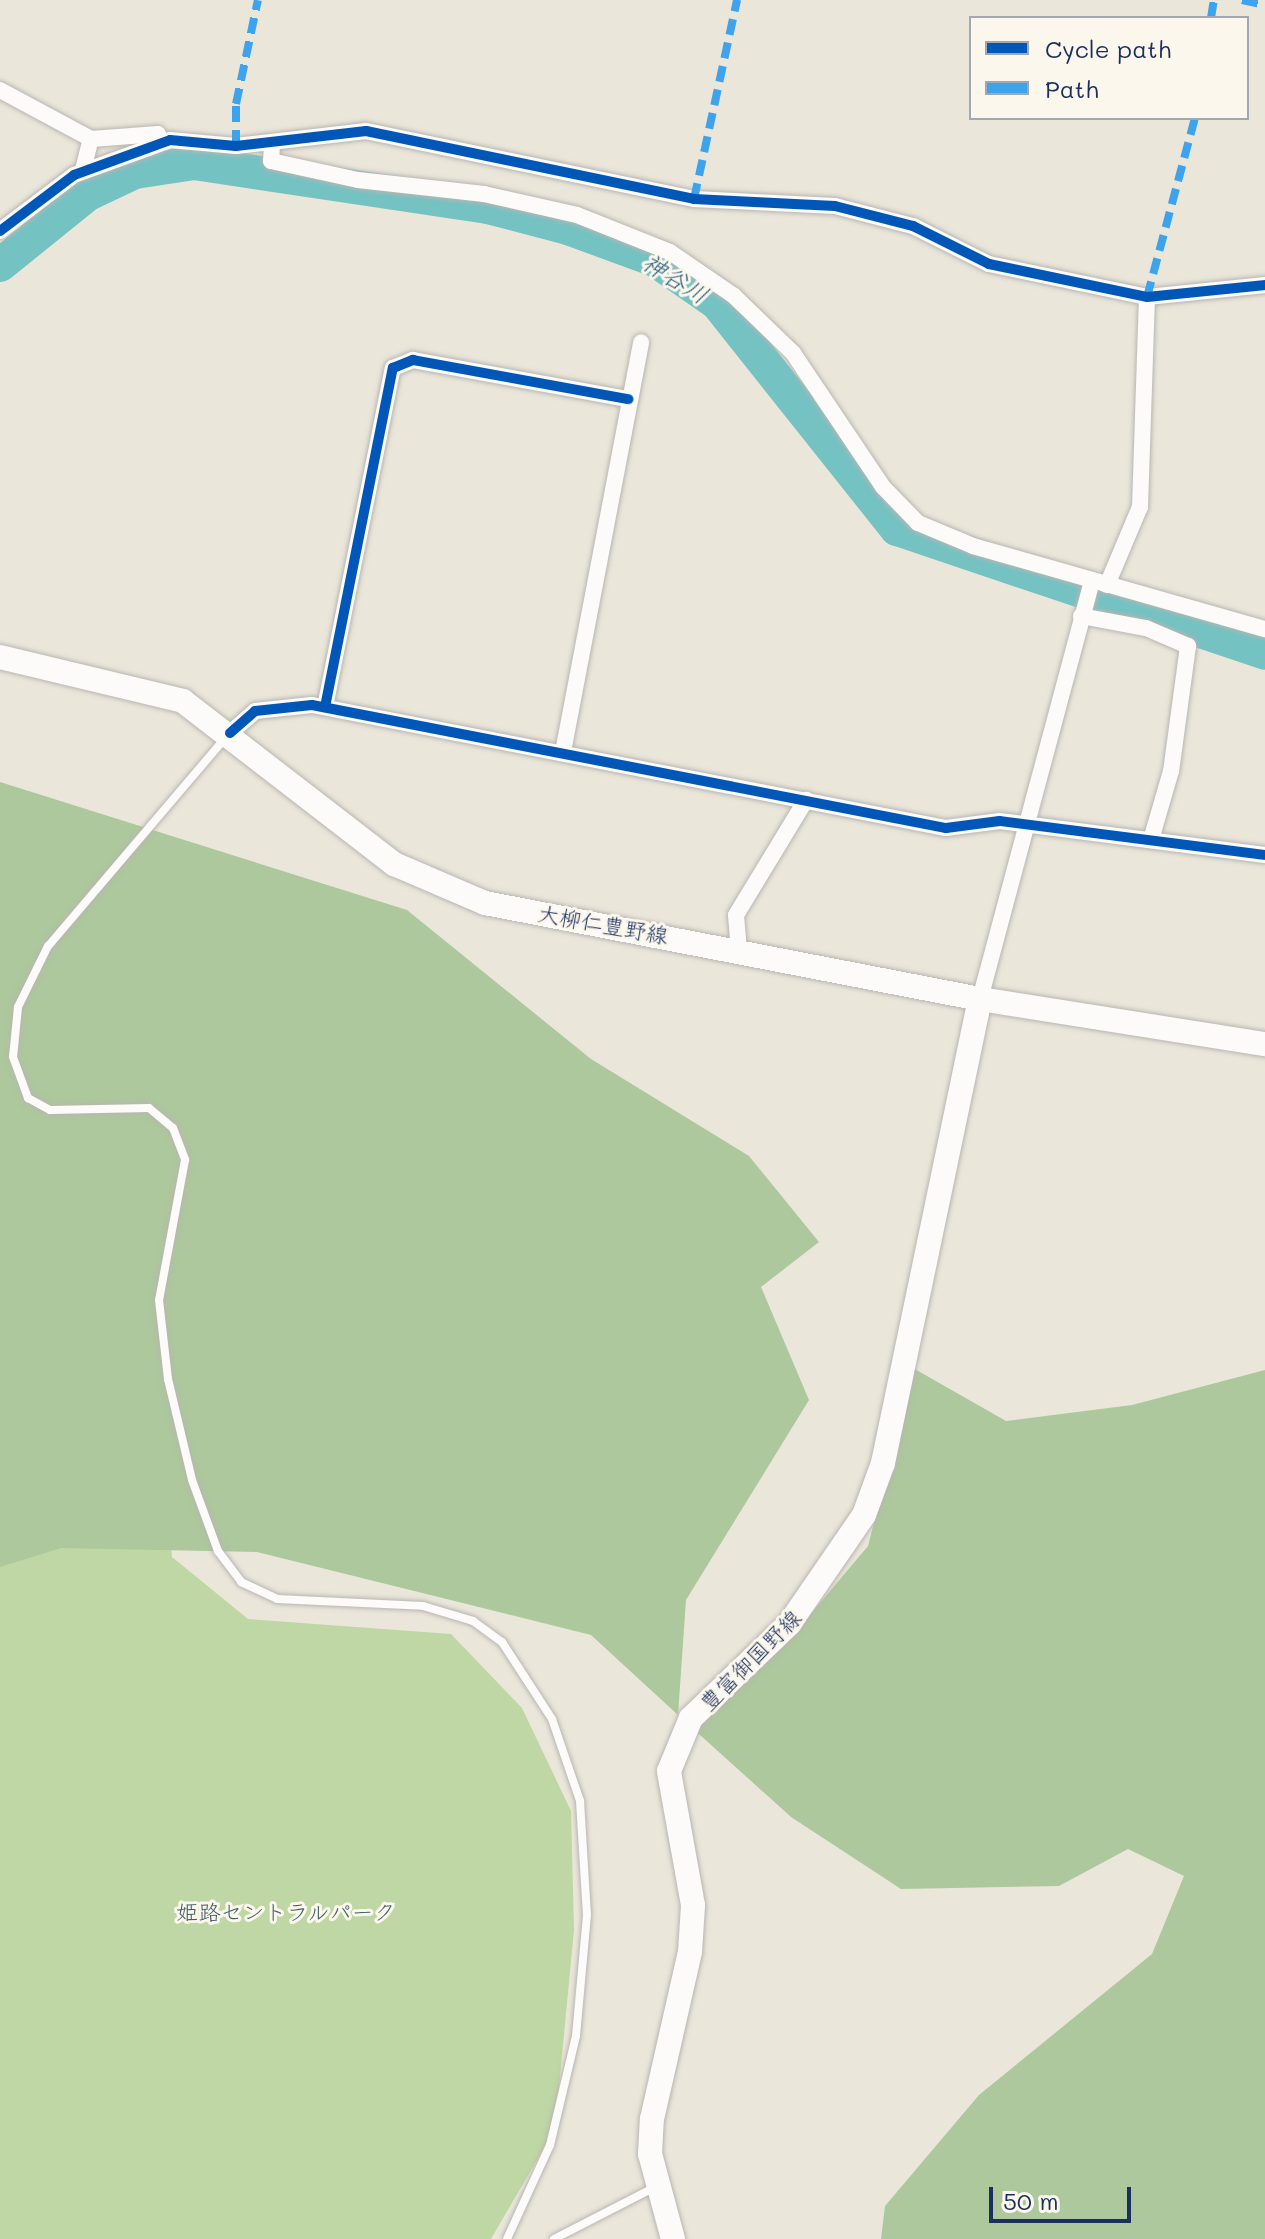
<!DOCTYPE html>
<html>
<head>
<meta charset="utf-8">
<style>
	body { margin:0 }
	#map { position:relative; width:1265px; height:2239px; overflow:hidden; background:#ebe6da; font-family:Mali,"Klee One",sans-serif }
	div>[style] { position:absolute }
	.green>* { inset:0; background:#bed7a5 }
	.forest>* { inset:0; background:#adc89c }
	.river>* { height:34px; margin:-17px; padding:0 17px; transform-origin:17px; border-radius:17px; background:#75c2c3 }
	.roads { filter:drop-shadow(0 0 2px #b7b6b2) drop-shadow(0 0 2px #b7b6b2) }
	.service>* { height:8px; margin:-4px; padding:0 4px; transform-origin:4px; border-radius:4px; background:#fcfbf9 }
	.minor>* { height:16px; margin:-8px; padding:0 8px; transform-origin:8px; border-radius:8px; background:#fcfbf9 }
	.secondary>* { height:24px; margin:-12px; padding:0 12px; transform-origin:12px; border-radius:12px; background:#fcfbf9 }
	.quiet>* { height:8px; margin-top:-4px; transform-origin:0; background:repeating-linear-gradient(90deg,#3da3ed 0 16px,transparent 0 24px) }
	.cycleway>* { height:10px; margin:-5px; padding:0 5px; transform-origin:5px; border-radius:5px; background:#0057b8 }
	span { translate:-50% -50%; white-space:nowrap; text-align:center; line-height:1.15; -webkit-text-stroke:6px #fbf7ec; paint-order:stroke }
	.street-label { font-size:22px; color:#1b2f5e }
	.park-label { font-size:22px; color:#415e66 }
	.water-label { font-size:24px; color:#295d7e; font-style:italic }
	.legend { position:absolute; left:969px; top:16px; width:280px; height:104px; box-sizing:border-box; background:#fbf7ec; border:2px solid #a1a7b3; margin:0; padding:10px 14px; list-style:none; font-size:24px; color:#1b2f5e }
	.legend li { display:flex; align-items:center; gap:16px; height:40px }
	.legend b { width:40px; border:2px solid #a1a7b3 }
	.scale { position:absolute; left:989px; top:2187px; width:142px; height:36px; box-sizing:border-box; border:4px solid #1b2f5e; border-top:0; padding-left:10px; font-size:24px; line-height:28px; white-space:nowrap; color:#1b2f5e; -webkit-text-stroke:6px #fbf7ec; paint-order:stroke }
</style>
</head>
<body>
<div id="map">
	<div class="green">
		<i style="clip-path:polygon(0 1285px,158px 1429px,172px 1557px,248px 1619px,451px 1634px,522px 1708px,571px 1811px,574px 1930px,555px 2129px,491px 2239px,0 2239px)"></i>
	</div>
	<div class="forest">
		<i style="clip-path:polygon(0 782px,407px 910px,591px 1059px,749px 1156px,819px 1242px,761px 1287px,809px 1400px,686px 1600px,678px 1715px,591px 1635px,257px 1552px,61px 1548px,0 1567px)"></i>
		<i style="clip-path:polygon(913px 1368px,1006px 1421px,1132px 1405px,1265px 1370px,1265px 2239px,881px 2239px,885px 2206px,979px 2095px,1152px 1954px,1184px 1876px,1128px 1849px,1059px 1886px,901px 1889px,791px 1817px,690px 1726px,782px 1648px,868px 1546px)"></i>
	</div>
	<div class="river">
		<i style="left:0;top:265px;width:113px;rotate:-38.9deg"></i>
		<i style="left:88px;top:194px;width:52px;rotate:-25.1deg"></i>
		<i style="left:135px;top:172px;width:60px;rotate:-8.7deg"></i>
		<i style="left:194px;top:163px;width:297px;rotate:8.5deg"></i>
		<i style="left:488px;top:207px;width:83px;rotate:14.7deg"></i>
		<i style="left:568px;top:228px;width:93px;rotate:20.2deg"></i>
		<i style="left:655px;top:260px;width:75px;rotate:34.7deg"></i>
		<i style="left:717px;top:303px;width:289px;rotate:51.5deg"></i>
		<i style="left:897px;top:529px;width:388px;rotate:18.6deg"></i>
	</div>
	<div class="roads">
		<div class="service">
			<i style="left:227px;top:736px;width:276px;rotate:130.4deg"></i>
			<i style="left:48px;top:946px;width:68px;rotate:116.2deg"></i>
			<i style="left:18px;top:1007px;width:50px;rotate:95.7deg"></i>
			<i style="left:13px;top:1057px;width:44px;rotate:69.9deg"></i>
			<i style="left:28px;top:1098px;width:25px;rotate:29deg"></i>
			<i style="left:50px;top:1110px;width:99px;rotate:-1.2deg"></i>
			<i style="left:149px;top:1108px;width:31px;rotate:40deg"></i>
			<i style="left:173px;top:1128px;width:34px;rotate:69deg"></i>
			<i style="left:185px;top:1160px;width:142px;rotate:100.5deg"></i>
			<i style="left:159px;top:1300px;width:80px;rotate:83.5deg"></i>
			<i style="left:168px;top:1379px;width:104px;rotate:76.6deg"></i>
			<i style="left:192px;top:1480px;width:76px;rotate:69.9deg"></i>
			<i style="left:218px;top:1551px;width:39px;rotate:53deg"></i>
			<i style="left:241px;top:1582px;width:40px;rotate:25deg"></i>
			<i style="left:277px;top:1599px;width:146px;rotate:2.7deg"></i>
			<i style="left:423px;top:1606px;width:52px;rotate:16.7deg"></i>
			<i style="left:473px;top:1621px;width:36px;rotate:36deg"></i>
			<i style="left:502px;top:1642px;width:92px;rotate:57deg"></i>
			<i style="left:552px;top:1719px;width:87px;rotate:71.1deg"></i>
			<i style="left:580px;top:1801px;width:114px;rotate:86.5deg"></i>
			<i style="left:587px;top:1915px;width:121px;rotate:95.2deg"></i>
			<i style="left:576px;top:2036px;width:112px;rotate:103.4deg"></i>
			<i style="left:550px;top:2145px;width:103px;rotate:114.6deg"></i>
			<i style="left:554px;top:2239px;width:116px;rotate:-27.2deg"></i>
		</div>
		<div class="minor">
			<i style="left:0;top:90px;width:103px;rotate:28.3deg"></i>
			<i style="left:91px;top:139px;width:67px;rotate:-4.3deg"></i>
			<i style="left:158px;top:134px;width:9px;rotate:69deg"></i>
			<i style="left:272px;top:144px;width:17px;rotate:93deg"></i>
			<i style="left:271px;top:161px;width:89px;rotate:12.3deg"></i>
			<i style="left:358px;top:180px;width:127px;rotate:6.3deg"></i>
			<i style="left:484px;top:194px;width:95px;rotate:12.7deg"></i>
			<i style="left:577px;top:215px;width:100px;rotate:21.7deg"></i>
			<i style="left:670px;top:252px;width:78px;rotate:34.5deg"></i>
			<i style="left:734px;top:296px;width:82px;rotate:44deg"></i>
			<i style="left:793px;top:353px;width:161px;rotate:56.1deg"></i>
			<i style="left:883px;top:487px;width:50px;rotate:45.8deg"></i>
			<i style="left:918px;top:523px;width:60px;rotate:22.7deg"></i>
			<i style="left:973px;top:546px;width:304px;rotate:15.9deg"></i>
			<i style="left:83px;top:170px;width:32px;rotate:-76deg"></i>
			<i style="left:0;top:231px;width:93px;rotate:-37.1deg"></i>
			<i style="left:74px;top:175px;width:102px;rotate:-20deg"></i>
			<i style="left:170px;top:140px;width:66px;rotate:5.2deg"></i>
			<i style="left:236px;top:146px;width:131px;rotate:-6.6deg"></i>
			<i style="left:366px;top:131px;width:335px;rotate:11.7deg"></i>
			<i style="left:694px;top:199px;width:141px;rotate:2.8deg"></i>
			<i style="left:835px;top:206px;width:81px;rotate:14.4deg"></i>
			<i style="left:913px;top:226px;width:85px;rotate:26.6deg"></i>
			<i style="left:989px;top:264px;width:161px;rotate:11.8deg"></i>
			<i style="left:1147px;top:297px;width:119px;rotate:-5.8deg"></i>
			<i style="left:1107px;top:585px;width:85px;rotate:-67.1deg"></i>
			<i style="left:1140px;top:507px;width:210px;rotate:-88.1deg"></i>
			<i style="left:1081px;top:616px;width:66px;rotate:10.5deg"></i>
			<i style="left:1146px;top:628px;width:46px;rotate:23.2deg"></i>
			<i style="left:1188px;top:646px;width:126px;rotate:97.7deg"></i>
			<i style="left:1171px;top:771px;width:72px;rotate:106.2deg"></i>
			<i style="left:325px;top:707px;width:346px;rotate:-78.7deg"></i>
			<i style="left:393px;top:368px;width:22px;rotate:-22deg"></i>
			<i style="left:413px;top:360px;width:219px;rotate:10.3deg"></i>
			<i style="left:230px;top:733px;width:33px;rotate:-41deg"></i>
			<i style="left:255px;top:711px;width:57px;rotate:-6deg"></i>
			<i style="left:312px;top:705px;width:646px;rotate:10.98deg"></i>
			<i style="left:946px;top:828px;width:54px;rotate:-7.4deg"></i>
			<i style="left:1000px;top:821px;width:267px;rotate:7.3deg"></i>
			<i style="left:563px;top:752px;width:417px;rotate:-79.2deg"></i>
			<i style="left:739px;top:950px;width:35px;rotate:-95deg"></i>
			<i style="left:736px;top:915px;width:135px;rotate:-58.7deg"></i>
			<i style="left:980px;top:999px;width:433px;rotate:-75deg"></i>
		</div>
		<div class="secondary">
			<i style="left:0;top:657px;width:188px;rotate:13.5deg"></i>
			<i style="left:183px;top:701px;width:267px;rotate:37.7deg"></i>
			<i style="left:394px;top:864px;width:99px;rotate:23.2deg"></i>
			<i style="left:485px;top:903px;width:504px;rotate:10.98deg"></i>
			<i style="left:980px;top:999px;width:289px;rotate:9deg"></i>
			<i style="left:673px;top:2239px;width:88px;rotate:-105.1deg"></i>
			<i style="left:650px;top:2154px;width:35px;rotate:-87deg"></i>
			<i style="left:652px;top:2119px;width:171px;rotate:-77.2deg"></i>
			<i style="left:690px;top:1952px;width:47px;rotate:-86.3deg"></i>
			<i style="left:693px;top:1905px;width:136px;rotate:-100.2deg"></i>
			<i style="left:669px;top:1771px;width:57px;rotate:-67.5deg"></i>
			<i style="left:691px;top:1718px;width:136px;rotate:-43.8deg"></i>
			<i style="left:789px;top:1624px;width:132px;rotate:-55.5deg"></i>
			<i style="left:864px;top:1515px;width:55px;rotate:-69.9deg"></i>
			<i style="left:883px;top:1463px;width:474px;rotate:-78.2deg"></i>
		</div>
	</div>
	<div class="quiet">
		<i style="left:1242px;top:0;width:24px;rotate:12deg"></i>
		<i style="left:1211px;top:18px;width:18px;rotate:-81deg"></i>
		<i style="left:236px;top:146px;width:42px;rotate:-90deg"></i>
		<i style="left:236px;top:104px;width:106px;rotate:-78.1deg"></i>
		<i style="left:694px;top:199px;width:204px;rotate:-77.8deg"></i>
		<i style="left:1147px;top:297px;width:185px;rotate:-75deg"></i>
	</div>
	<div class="cycleway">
		<i style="left:0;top:231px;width:93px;rotate:-37.1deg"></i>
		<i style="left:74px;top:175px;width:102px;rotate:-20deg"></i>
		<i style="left:170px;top:140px;width:66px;rotate:5.2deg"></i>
		<i style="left:236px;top:146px;width:131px;rotate:-6.6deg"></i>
		<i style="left:366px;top:131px;width:335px;rotate:11.7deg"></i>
		<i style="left:694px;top:199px;width:141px;rotate:2.8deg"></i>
		<i style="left:835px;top:206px;width:81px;rotate:14.4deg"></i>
		<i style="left:913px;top:226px;width:85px;rotate:26.6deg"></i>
		<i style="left:989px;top:264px;width:161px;rotate:11.8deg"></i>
		<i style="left:1147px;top:297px;width:119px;rotate:-5.8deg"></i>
		<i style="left:325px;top:707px;width:346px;rotate:-78.7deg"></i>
		<i style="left:393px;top:368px;width:22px;rotate:-22deg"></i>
		<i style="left:413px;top:360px;width:219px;rotate:10.3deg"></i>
		<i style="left:230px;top:733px;width:33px;rotate:-41deg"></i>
		<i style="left:255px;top:711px;width:57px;rotate:-6deg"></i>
		<i style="left:312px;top:705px;width:646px;rotate:10.98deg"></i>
		<i style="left:946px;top:828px;width:54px;rotate:-7.4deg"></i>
		<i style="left:1000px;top:821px;width:267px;rotate:7.3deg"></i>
	</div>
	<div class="street-label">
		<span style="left:603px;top:924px;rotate:10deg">大柳仁豊野線</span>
		<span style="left:750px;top:1660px;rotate:-45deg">豊富御国野線</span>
	</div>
	<div class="park-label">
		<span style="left:286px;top:1912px">姫路セントラルパーク</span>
	</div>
	<div class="water-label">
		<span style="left:676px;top:278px;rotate:32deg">神谷川</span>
	</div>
	<ul class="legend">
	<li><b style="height:10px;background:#0057b8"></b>Cycle path</li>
	<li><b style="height:10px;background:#3da3ed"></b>Path</li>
	</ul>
	<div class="scale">50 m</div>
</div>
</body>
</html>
